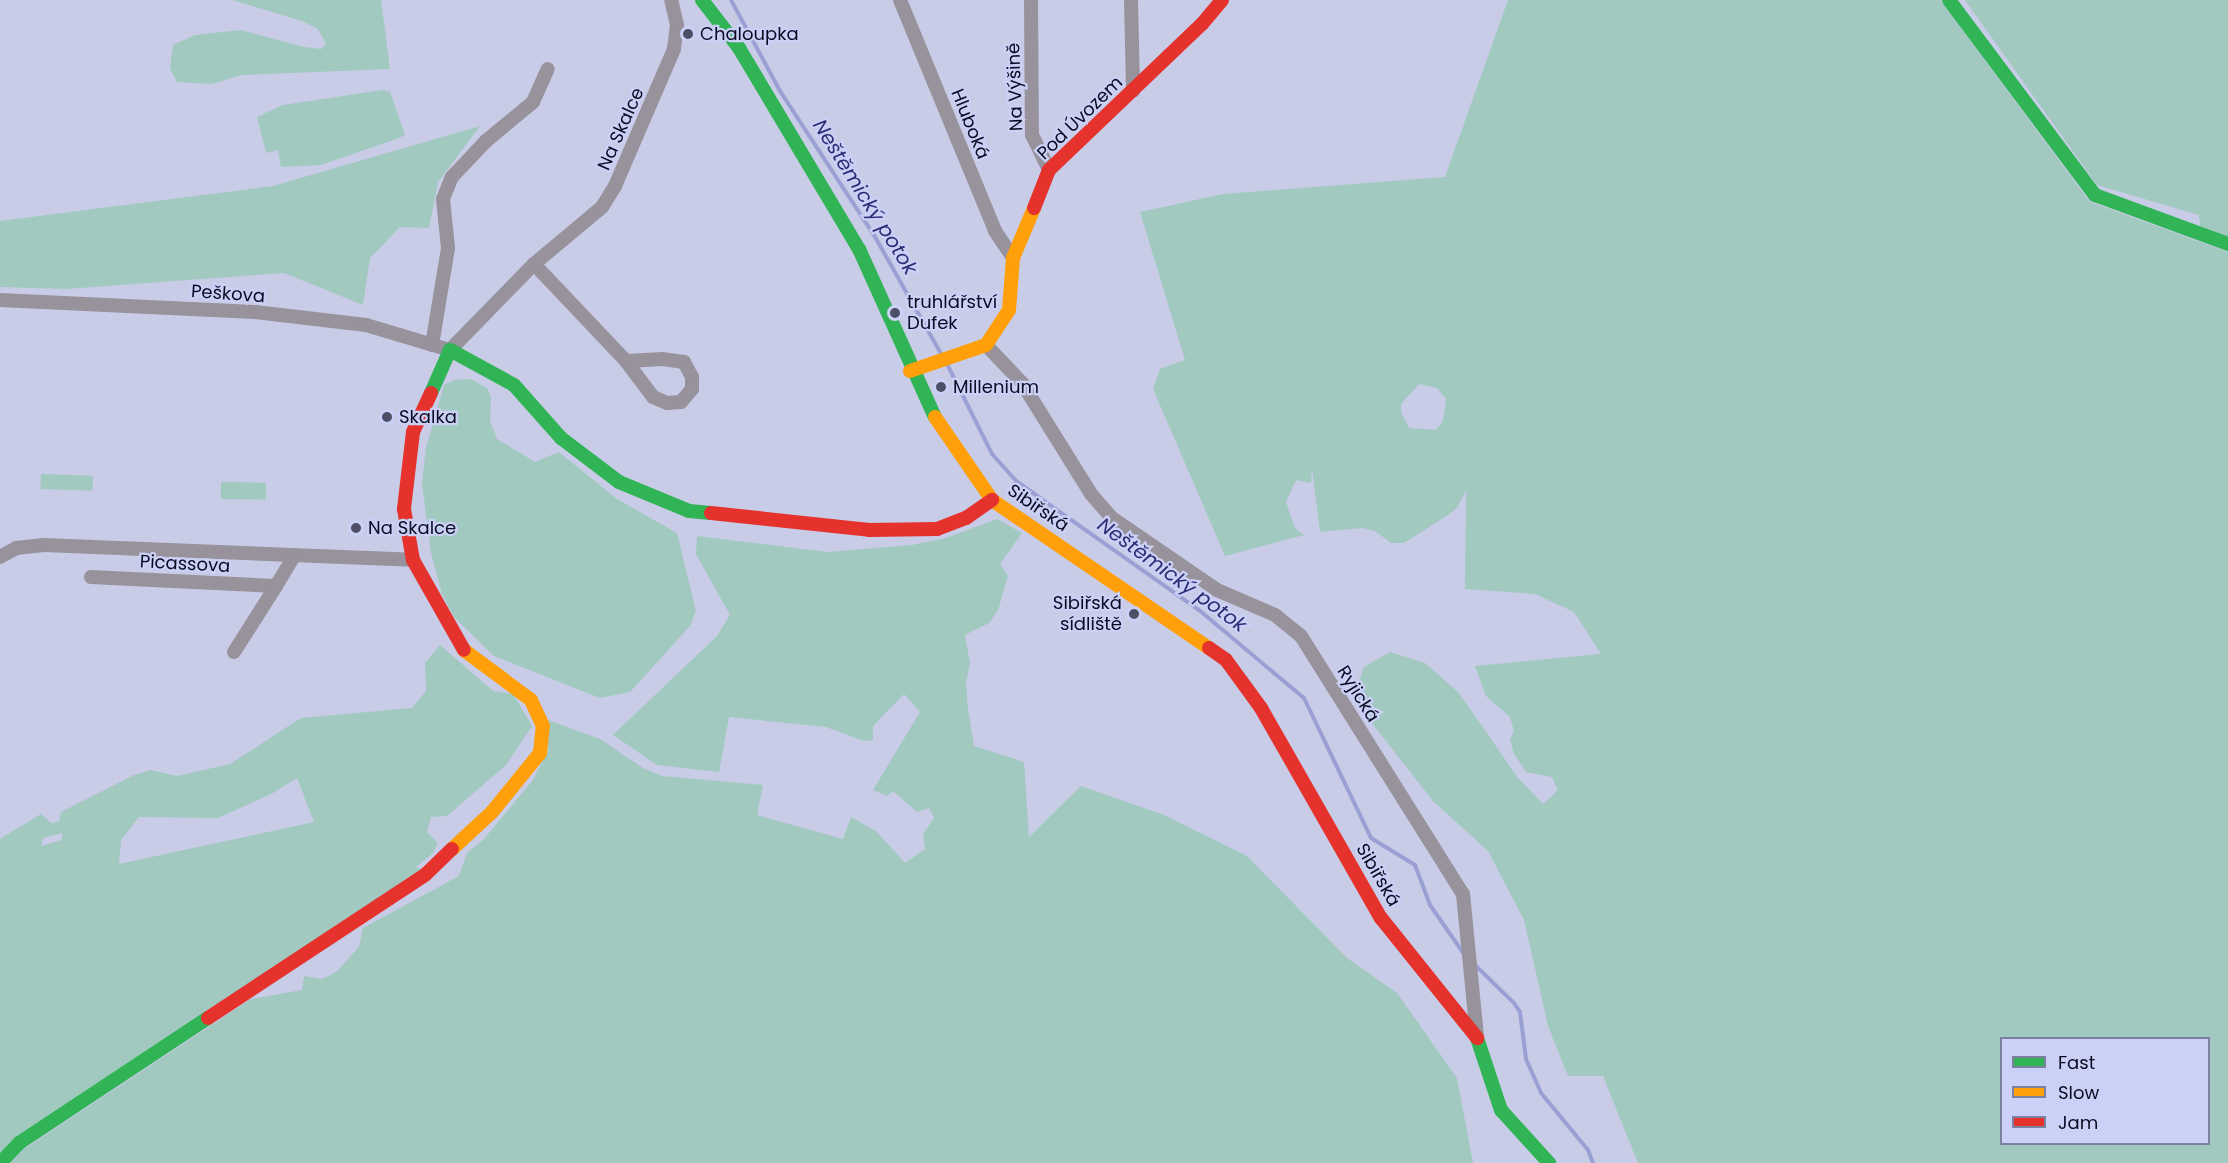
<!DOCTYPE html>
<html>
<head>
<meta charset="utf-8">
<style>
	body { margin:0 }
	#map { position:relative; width:2228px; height:1163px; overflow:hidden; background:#c8cce7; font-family:Poppins,sans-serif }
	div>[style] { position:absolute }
	.green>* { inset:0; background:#a1c9bf; transform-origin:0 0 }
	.stream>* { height:4px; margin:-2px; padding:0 2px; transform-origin:2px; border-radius:2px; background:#9aa0d3 }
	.street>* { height:14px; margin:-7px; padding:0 7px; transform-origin:7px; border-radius:7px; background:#97929b }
	.fast>* { height:14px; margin:-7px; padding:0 7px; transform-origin:7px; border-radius:7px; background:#30b455 }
	.slow>* { height:14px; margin:-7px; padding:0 7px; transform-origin:7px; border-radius:7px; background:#ff9f0a }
	.jam>* { height:14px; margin:-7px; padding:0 7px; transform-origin:7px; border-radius:7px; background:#e5322d }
	.dots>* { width:16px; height:16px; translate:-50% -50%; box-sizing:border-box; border:3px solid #cad0f6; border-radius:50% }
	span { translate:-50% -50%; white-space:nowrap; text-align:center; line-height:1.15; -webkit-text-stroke:4.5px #cad0f6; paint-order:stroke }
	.poi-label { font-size:18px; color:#0a0b20 }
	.left { translate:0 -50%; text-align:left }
	.right { translate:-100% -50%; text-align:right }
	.street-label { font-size:18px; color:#0a0b20 }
	.water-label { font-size:20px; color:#2d2c75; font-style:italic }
	.legend { position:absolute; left:2000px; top:1037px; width:210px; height:108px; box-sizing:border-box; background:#cad0f6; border:2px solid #7d81a0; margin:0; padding:8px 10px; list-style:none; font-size:18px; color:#0a0b20 }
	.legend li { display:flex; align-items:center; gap:12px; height:30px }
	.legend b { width:30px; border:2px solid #7d81a0 }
</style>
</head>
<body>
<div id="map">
	<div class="green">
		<i style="clip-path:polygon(232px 0,381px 0,390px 69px,242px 75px,212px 84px,177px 82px,170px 68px,173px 45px,195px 35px,241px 30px,304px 47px,321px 49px,326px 44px,318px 29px,302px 21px)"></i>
		<i style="clip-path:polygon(evenodd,1508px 0,1940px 0,2090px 202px,2228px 252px,2228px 1163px,1638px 1163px,1603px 1076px,1568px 1076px,1548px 1026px,1524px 920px,1488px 851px,1433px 801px,1353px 699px,1364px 667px,1390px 652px,1425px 663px,1459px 693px,1518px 778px,1543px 804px,1558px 790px,1552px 777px,1526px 772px,1514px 754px,1510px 740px,1514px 731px,1510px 717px,1486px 696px,1475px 666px,1601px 654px,1574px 612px,1535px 594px,1465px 589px,1466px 491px,1456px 509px,1445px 517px,1404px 543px,1391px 543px,1375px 531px,1362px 528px,1320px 532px,1312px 468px,1311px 483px,1296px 480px,1286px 502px,1295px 528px,1304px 535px,1225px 556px,1153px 389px,1160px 369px,1185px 360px,1140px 212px,1223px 194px,1445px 177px,1508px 0,1419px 384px,1437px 388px,1446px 399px,1443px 421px,1436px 430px,1409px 428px,1401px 412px,1401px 404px,1419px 384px,1508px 0,2002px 1038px,2208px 1038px,2208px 1144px,2002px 1144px,2002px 1038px)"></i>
		<i style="clip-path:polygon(1965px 0,2228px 0,2228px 238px,2200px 226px,2199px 215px,2097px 185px)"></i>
		<i style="clip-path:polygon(383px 90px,390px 92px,405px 135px,399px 138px,321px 165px,281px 167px,278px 150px,266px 153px,257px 117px,283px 105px)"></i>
		<i style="clip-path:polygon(480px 126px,438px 182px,429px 228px,400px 227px,370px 258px,363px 305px,284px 273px,66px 289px,0 287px,0 221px,273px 186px)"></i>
		<i style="clip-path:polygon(471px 379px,487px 388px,491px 397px,490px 421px,497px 439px,535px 462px,559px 452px,617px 499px,677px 533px,696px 611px,690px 626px,630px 692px,600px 698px,494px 656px,454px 617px,442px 594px,431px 553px,422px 483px,426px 448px,444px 385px,454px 380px)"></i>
		<i style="left:41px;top:474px;width:52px;height:15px;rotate:2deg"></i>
		<i style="left:221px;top:482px;width:45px;height:17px;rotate:1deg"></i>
		<i style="clip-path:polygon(997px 519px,1022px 533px,1000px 564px,1008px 576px,998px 610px,989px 623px,965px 635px,970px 663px,966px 683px,968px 709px,974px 746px,1024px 762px,1029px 837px,1081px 786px,1164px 815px,1247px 856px,1347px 958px,1397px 993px,1457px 1078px,1473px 1163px,10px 1163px,24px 1149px,251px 999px,302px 990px,304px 976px,322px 979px,336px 972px,359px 947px,363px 928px,459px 876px,467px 853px,484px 839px,533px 780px,548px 750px,548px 720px,600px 739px,643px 768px,662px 776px,763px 785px,757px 815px,843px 839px,851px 817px,877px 832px,905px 863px,925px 849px,923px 834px,934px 818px,929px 808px,917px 812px,893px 791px,887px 796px,873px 790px,920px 712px,904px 694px,873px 726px,873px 740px,864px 741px,826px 727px,729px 717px,719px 772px,657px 765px,613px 735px,717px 636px,730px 615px,696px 554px,697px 536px,828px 552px,912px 545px,946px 538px)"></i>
		<i style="clip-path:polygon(evenodd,440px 645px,493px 691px,513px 694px,532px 726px,506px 765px,447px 816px,431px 817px,427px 832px,438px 843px,433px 853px,416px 867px,422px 869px,0 1152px,0 839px,41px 814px,51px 823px,59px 822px,61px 812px,134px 775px,151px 770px,177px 776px,230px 764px,301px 718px,412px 708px,426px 691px,425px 663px,440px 645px,297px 778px,314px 822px,119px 864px,121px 840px,139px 817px,218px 818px,273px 793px,297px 778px,440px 645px,62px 833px,62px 840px,41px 846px,43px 838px,62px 833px)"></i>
	</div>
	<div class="stream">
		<i style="left:731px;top:0;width:103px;rotate:61.7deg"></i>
		<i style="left:780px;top:91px;width:172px;rotate:56.9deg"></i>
		<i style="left:874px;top:235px;width:137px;rotate:60.6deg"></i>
		<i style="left:948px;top:366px;width:98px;rotate:63.4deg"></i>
		<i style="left:992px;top:454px;width:36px;rotate:48deg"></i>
		<i style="left:1016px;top:481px;width:224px;rotate:35.2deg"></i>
		<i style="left:1199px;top:610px;width:137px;rotate:40deg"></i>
		<i style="left:1304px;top:698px;width:155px;rotate:64.4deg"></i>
		<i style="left:1371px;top:838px;width:52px;rotate:31.5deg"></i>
		<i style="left:1415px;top:865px;width:43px;rotate:69.4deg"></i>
		<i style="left:1430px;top:905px;width:60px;rotate:55.2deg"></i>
		<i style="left:1474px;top:964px;width:56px;rotate:44.3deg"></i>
		<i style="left:1514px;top:1003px;width:11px;rotate:56deg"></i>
		<i style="left:1520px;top:1012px;width:47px;rotate:82.7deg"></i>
		<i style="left:1526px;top:1059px;width:37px;rotate:66deg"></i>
		<i style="left:1541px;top:1093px;width:74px;rotate:50.5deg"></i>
		<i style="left:1588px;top:1150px;width:14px;rotate:69deg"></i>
	</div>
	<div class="street">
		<i style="left:900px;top:0;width:250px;rotate:67.6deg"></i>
		<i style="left:995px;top:231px;width:32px;rotate:56deg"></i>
		<i style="left:1031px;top:0;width:135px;rotate:89.6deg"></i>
		<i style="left:1032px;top:135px;width:39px;rotate:64deg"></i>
		<i style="left:1131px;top:0;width:91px;rotate:88.7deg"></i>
		<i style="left:534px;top:264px;width:134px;rotate:46.5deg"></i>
		<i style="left:626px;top:361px;width:45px;rotate:53.1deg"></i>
		<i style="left:653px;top:397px;width:15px;rotate:23deg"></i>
		<i style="left:667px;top:403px;width:14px;rotate:-4deg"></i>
		<i style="left:681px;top:402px;width:17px;rotate:-50deg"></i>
		<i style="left:692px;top:389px;width:12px;rotate:-90deg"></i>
		<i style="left:692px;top:377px;width:17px;rotate:-118deg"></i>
		<i style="left:684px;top:362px;width:21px;rotate:-172deg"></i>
		<i style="left:663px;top:359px;width:37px;rotate:177deg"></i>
		<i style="left:0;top:300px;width:255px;rotate:2.7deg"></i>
		<i style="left:255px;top:312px;width:112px;rotate:6.7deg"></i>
		<i style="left:366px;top:325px;width:88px;rotate:16.6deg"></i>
		<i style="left:450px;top:350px;width:120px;rotate:-45.7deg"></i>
		<i style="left:534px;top:264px;width:89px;rotate:-40deg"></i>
		<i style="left:602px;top:207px;width:25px;rotate:-58deg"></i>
		<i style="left:615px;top:186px;width:149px;rotate:-66.7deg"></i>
		<i style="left:674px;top:49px;width:24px;rotate:-83deg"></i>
		<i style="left:677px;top:25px;width:26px;rotate:-103deg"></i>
		<i style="left:432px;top:345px;width:98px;rotate:-80.6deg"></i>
		<i style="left:448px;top:248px;width:49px;rotate:-95.8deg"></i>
		<i style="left:443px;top:199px;width:24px;rotate:-68deg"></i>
		<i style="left:452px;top:177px;width:50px;rotate:-46.6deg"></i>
		<i style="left:486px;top:141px;width:61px;rotate:-39.7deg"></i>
		<i style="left:533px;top:102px;width:36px;rotate:-66deg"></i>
		<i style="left:986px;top:345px;width:52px;rotate:46.5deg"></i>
		<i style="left:1022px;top:383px;width:131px;rotate:58.1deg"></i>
		<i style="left:1091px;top:494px;width:32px;rotate:49deg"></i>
		<i style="left:1112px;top:518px;width:127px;rotate:34.4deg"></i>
		<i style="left:1217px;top:590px;width:63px;rotate:23.3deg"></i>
		<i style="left:1275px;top:615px;width:33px;rotate:39deg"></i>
		<i style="left:1301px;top:636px;width:305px;rotate:57.9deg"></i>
		<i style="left:1463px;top:894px;width:143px;rotate:84.4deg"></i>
		<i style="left:0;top:557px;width:18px;rotate:-29deg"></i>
		<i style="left:16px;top:548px;width:28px;rotate:-6deg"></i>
		<i style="left:44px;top:545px;width:369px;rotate:2.3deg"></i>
		<i style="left:91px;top:577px;width:185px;rotate:2.8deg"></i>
		<i style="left:276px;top:586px;width:35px;rotate:-59deg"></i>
		<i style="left:234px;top:652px;width:78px;rotate:-57.5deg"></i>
	</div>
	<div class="fast">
		<i style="left:702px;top:0;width:61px;rotate:52.4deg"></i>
		<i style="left:739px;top:48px;width:234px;rotate:59.2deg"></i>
		<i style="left:859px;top:249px;width:184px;rotate:65.7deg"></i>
		<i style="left:1949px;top:0;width:244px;rotate:53.2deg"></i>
		<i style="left:2095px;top:195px;width:142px;rotate:20.2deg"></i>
		<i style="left:431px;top:393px;width:47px;rotate:-66.2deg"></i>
		<i style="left:450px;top:350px;width:73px;rotate:28.7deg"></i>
		<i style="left:514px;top:385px;width:71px;rotate:48.4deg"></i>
		<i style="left:561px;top:438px;width:73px;rotate:37.2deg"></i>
		<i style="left:619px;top:482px;width:76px;rotate:22.5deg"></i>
		<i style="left:689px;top:511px;width:22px;rotate:5deg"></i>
		<i style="left:1477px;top:1038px;width:76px;rotate:71.6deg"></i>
		<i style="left:1501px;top:1110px;width:72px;rotate:47.8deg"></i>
		<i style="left:0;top:1163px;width:28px;rotate:-46deg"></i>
		<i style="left:19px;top:1143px;width:227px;rotate:-33.5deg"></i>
	</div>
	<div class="slow">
		<i style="left:910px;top:371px;width:80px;rotate:-18.9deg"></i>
		<i style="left:986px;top:345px;width:42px;rotate:-56.7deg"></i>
		<i style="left:1009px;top:310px;width:52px;rotate:-85.6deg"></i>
		<i style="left:1013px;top:258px;width:54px;rotate:-67.2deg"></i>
		<i style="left:935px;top:417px;width:101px;rotate:55.5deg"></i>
		<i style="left:992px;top:500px;width:263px;rotate:34.3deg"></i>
		<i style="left:452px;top:849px;width:54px;rotate:-42.8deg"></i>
		<i style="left:492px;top:812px;width:76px;rotate:-50.9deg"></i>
		<i style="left:540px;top:753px;width:27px;rotate:-84deg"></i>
		<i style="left:543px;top:726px;width:29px;rotate:-115deg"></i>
		<i style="left:531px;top:700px;width:84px;rotate:-143.3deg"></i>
	</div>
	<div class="jam">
		<i style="left:1034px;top:208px;width:41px;rotate:-68.5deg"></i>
		<i style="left:1049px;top:170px;width:211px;rotate:-43.7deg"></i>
		<i style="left:1202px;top:24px;width:31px;rotate:-50deg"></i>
		<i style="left:431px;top:393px;width:43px;rotate:114.8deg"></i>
		<i style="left:413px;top:432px;width:78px;rotate:96.7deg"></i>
		<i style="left:404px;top:509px;width:52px;rotate:80deg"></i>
		<i style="left:413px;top:560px;width:103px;rotate:60.5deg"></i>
		<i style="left:711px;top:513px;width:159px;rotate:6.1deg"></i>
		<i style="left:869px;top:530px;width:68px;rotate:-0.8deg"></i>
		<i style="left:937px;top:529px;width:31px;rotate:-21deg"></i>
		<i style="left:966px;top:518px;width:32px;rotate:-35deg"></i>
		<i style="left:1209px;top:648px;width:21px;rotate:35deg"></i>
		<i style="left:1226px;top:660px;width:59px;rotate:53.9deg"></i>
		<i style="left:1261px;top:708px;width:242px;rotate:60.3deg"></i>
		<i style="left:1381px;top:918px;width:154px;rotate:51.3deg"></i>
		<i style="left:208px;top:1018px;width:261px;rotate:-33.4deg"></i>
		<i style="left:426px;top:874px;width:36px;rotate:-44deg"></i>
	</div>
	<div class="dots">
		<i style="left:688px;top:34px;background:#4c4f66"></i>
		<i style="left:895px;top:313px;background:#4c4f66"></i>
		<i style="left:941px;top:387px;background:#4c4f66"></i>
		<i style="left:387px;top:417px;background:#4c4f66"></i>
		<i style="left:356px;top:528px;background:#4c4f66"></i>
		<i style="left:1134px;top:614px;background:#4c4f66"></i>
	</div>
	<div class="poi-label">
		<span class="left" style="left:700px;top:34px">Chaloupka</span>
		<span class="left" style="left:907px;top:313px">truhlářství<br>Dufek</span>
		<span class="left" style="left:953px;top:387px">Millenium</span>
		<span class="left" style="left:399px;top:417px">Skalka</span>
		<span class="left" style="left:368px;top:528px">Na Skalce</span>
		<span class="right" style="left:1122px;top:614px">Sibiřská<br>sídliště</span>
	</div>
	<div class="street-label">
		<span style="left:1015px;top:87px;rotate:-92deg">Na Výšině</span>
		<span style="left:1080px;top:118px;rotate:-44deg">Pod Úvozem</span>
		<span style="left:970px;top:124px;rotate:68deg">Hluboká</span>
		<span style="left:621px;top:129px;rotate:-66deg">Na Skalce</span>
		<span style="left:228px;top:294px;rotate:4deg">Peškova</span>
		<span style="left:1038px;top:508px;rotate:34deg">Sibiřská</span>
		<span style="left:185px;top:564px;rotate:3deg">Picassova</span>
		<span style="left:1358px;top:694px;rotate:58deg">Ryjická</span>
		<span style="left:1378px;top:875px;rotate:60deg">Sibiřská</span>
	</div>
	<div class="water-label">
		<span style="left:865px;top:197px;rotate:58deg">Neštěmický potok</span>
		<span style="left:1172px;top:575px;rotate:36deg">Neštěmický potok</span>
	</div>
	<ul class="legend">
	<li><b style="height:8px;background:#30b455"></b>Fast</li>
	<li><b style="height:8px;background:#ff9f0a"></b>Slow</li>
	<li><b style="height:8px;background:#e5322d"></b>Jam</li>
	</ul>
</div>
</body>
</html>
